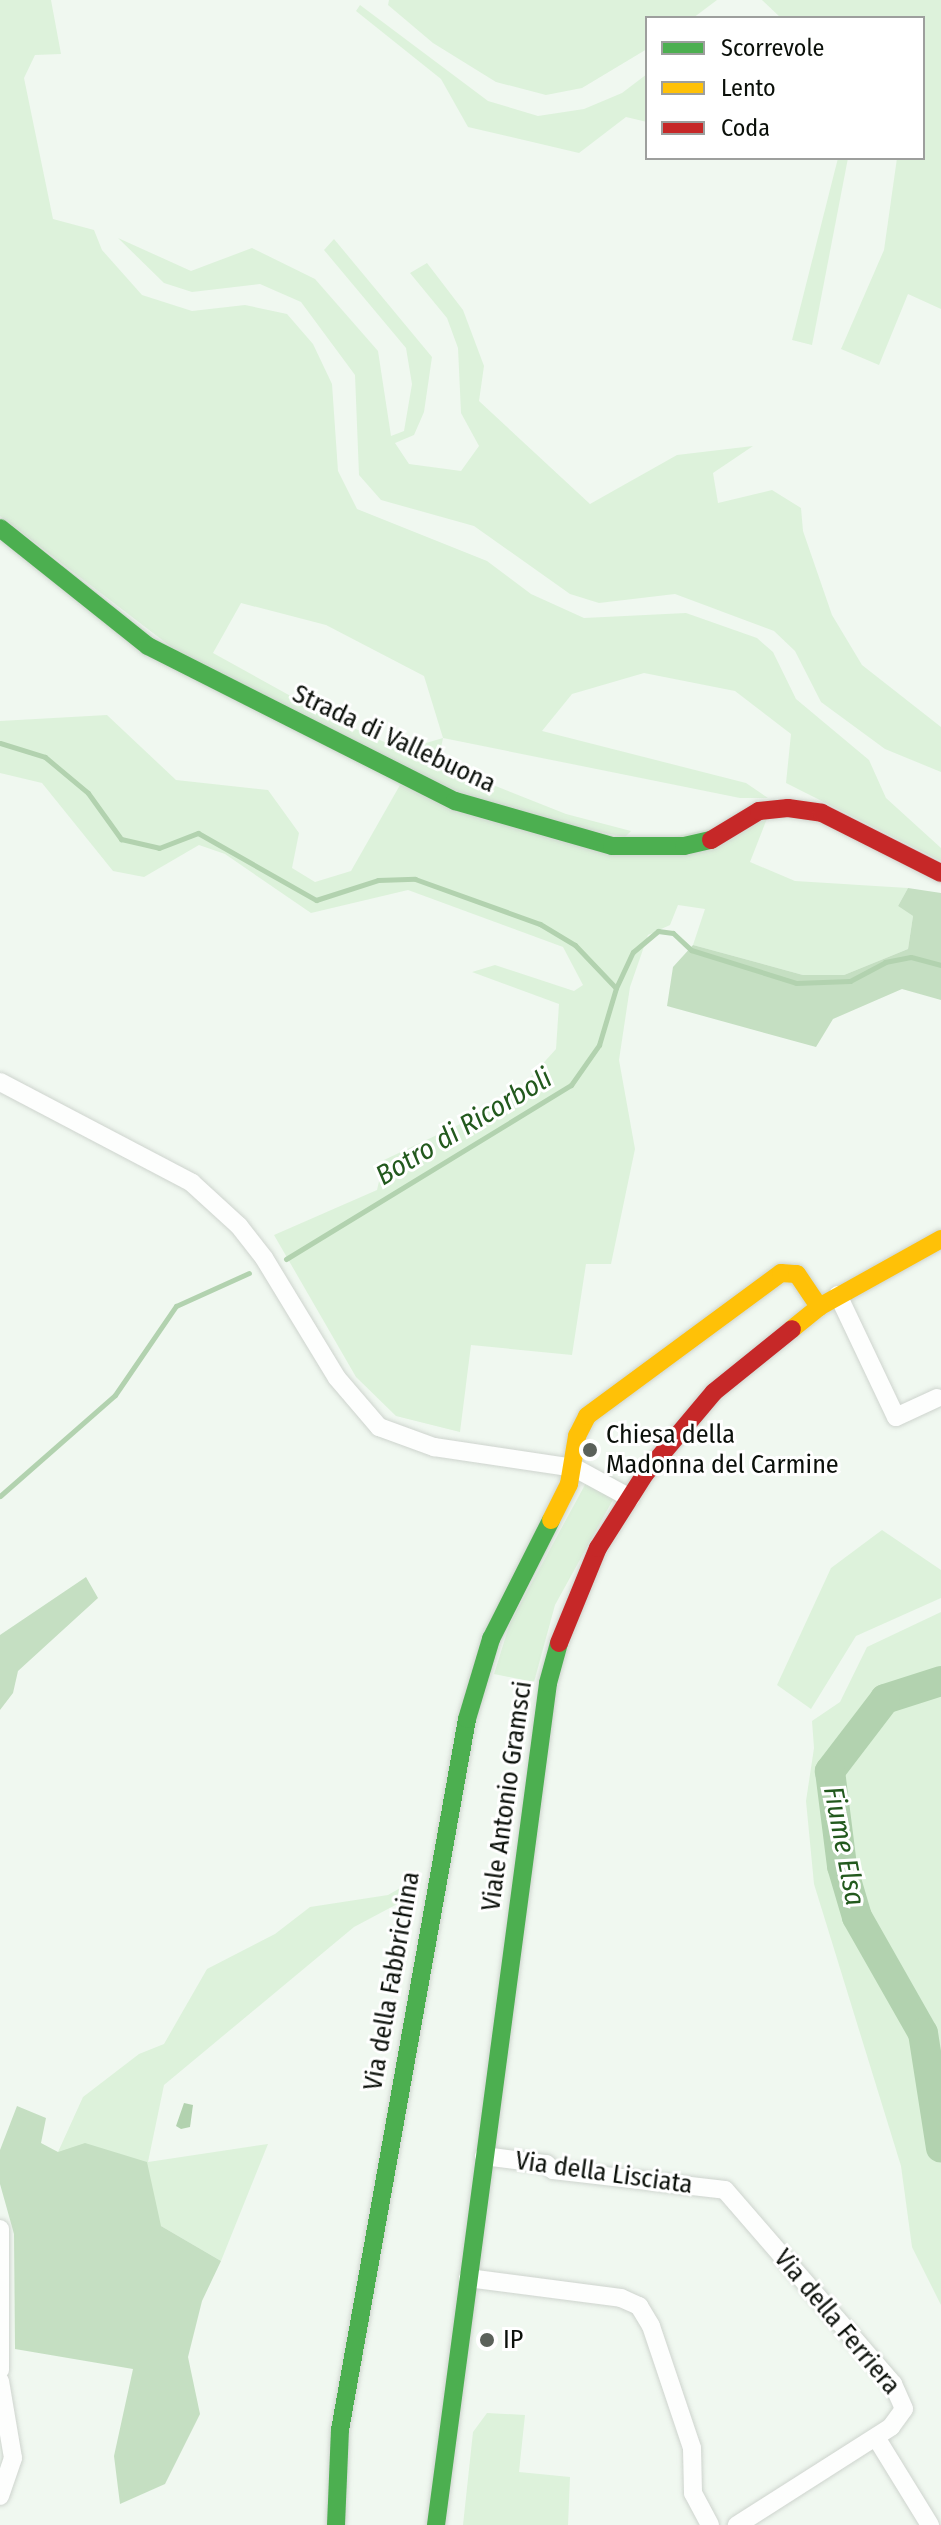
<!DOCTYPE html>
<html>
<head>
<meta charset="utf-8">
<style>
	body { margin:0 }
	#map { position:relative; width:941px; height:2525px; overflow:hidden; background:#f0f8f0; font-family:"Fira Sans Condensed",sans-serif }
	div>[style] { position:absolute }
	.green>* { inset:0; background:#ddf2db }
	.forest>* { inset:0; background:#c5dfc2 }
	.water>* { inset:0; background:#b2d2af }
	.stream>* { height:5px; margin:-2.5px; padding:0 2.5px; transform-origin:2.5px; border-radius:2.5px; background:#b2d2af }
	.river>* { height:30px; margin:-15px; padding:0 15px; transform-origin:15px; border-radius:15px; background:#b2d2af }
	.roads { filter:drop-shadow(0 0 2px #ced4ce) drop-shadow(0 0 2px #ced4ce) }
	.street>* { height:18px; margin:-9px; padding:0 9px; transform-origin:9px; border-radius:9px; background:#fdfefd }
	.fast>* { height:18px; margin:-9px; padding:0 9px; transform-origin:9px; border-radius:9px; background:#4caf50 }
	.slow>* { height:18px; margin:-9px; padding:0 9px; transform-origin:9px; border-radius:9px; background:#ffc107 }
	.jam>* { height:18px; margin:-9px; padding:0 9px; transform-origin:9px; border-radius:9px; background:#c62828 }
	.dots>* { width:22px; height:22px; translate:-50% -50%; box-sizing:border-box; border:4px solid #fff; border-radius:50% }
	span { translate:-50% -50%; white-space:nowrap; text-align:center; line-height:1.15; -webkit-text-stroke:6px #fff; paint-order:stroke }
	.street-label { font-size:26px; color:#0b100a }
	.poi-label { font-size:26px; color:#0b100a }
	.left { translate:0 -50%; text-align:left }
	.water-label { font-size:28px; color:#22591d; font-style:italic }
	.legend { position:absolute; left:645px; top:16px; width:280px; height:144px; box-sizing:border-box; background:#fff; border:2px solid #9d9f9d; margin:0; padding:10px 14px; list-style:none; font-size:24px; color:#0b100a }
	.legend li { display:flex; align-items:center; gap:16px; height:40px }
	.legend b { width:40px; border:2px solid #9d9f9d }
</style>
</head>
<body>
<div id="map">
	<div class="green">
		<i style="clip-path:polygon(evenodd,0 0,51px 0,61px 54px,35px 55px,24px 78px,53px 219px,94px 230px,102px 250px,142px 295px,192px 311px,245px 305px,287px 314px,313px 344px,332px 384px,338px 471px,357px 509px,487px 561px,531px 594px,584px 618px,686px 613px,757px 638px,773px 652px,796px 699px,869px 760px,886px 798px,941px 848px,941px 861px,786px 783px,791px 734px,735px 691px,644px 673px,572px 694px,542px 731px,746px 783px,768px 798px,740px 798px,443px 738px,438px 763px,566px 814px,631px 831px,625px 837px,537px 820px,473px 799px,191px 662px,0 516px,0 0,241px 603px,326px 625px,424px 676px,443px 738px,402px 750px,325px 715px,213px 653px,241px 603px)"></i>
		<i style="clip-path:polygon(389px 0,717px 0,693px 18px,647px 18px,647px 49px,582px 88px,546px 95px,496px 82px,433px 43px,388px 5px)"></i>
		<i style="clip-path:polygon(762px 0,941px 0,941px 309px,908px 294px,879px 365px,841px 349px,884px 250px,897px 158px,923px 158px,923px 18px,781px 18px)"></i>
		<i style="clip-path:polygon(360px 5px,488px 101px,538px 116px,584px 109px,622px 93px,647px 74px,647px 122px,626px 117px,579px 153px,468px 127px,441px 79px,356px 11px)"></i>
		<i style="clip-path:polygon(838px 158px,848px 158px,812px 345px,792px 340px)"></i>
		<i style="clip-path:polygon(118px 238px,191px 271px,252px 248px,315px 279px,378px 351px,391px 436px,404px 431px,412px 384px,406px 348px,324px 250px,334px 239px,432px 357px,424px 412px,414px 435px,395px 443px,409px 464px,461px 471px,479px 446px,461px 413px,458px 348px,447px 318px,410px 273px,427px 263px,463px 310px,484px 366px,479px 401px,590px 504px,677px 455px,753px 446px,713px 473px,718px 503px,772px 490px,801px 508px,803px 531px,832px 615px,862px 665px,941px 727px,941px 772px,885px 749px,821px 702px,795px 651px,774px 631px,675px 594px,599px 603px,570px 594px,474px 526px,381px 500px,359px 475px,355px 375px,301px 302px,260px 284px,192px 292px,164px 283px)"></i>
		<i style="clip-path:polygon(107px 715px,176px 780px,268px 790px,299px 833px,292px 868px,315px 882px,351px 871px,400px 785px,614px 850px,768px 816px,750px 862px,795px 881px,908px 888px,898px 906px,913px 916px,908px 949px,844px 975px,803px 975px,693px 945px,705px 909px,678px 905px,670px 925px,648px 935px,630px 987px,619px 1060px,635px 1149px,611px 1264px,586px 1264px,572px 1355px,471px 1345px,460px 1432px,396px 1416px,356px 1377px,274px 1235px,377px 1190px,384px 1160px,509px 1101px,556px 1049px,559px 1004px,472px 972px,495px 965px,574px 991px,583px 985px,563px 947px,408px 890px,311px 913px,225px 854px,199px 845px,144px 877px,113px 871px,42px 783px,0 773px,0 721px)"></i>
		<i style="clip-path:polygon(587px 1481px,615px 1496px,555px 1605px,534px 1682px,494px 1674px,510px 1623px)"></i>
		<i style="clip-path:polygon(882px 1530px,941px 1570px,941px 1598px,856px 1636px,811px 1709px,777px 1685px,831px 1568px)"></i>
		<i style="clip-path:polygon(941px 1612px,941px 2305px,912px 2247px,901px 2166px,814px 1884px,806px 1801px,814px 1748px,812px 1721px,840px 1702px,867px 1647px)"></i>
		<i style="clip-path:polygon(416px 1879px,418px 1893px,354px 1927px,164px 2085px,148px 2162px,268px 2144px,221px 2261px,161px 2226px,58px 2152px,83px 2097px,139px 2054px,164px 2044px,207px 1969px,275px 1934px,310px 1907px,388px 1895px)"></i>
		<i style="clip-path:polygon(487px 2413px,525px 2415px,519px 2472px,570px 2477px,568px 2525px,463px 2525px,473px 2432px)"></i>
	</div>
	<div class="forest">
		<i style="clip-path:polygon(908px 888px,941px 893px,941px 1000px,902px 989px,833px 1019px,816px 1047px,667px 1006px,673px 967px,693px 945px,803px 975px,844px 975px,908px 949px,913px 916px,898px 906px)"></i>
		<i style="clip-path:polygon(86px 1577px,98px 1598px,18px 1671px,13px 1693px,0 1710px,0 1635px)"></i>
		<i style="clip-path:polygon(17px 2106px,46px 2118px,41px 2143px,58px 2152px,85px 2143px,147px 2162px,161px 2226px,221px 2261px,202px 2301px,188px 2357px,200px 2414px,165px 2484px,120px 2504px,114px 2456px,133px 2369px,15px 2349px,14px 2234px,0 2184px,0 2150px)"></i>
	</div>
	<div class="water">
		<i style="clip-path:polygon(184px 2103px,193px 2105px,190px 2127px,181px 2129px,176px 2126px)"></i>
	</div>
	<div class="stream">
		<i style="left:0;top:743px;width:47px;rotate:17.3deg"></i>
		<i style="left:45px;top:757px;width:56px;rotate:39.9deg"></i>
		<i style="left:88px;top:793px;width:57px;rotate:54.3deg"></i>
		<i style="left:121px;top:839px;width:39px;rotate:13deg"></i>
		<i style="left:159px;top:848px;width:42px;rotate:-21deg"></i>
		<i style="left:198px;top:833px;width:136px;rotate:29.6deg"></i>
		<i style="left:316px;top:900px;width:65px;rotate:-17.9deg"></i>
		<i style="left:378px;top:880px;width:37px;rotate:-2deg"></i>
		<i style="left:415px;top:879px;width:133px;rotate:19.8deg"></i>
		<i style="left:540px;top:924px;width:41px;rotate:31deg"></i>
		<i style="left:575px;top:945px;width:59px;rotate:46.4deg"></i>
		<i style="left:616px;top:988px;width:40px;rotate:-65deg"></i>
		<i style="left:633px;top:952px;width:33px;rotate:-40deg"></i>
		<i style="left:658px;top:931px;width:15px;rotate:8deg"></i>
		<i style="left:673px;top:933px;width:25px;rotate:43deg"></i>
		<i style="left:691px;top:950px;width:110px;rotate:17.4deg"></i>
		<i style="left:796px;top:983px;width:54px;rotate:-2.1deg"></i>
		<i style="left:850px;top:981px;width:40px;rotate:-28deg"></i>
		<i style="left:885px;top:962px;width:26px;rotate:-11deg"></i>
		<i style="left:911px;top:957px;width:31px;rotate:15deg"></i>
		<i style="left:286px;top:1259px;width:334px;rotate:-31.4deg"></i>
		<i style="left:571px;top:1085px;width:49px;rotate:-55deg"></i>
		<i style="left:599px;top:1045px;width:59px;rotate:-73.4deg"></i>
		<i style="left:0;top:1496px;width:153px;rotate:-41.3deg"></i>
		<i style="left:115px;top:1395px;width:108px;rotate:-55.6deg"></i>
		<i style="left:176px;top:1306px;width:80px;rotate:-24.3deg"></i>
	</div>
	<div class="river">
		<i style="left:941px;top:1681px;width:59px;rotate:162.2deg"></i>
		<i style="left:885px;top:1699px;width:91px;rotate:127.4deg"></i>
		<i style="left:830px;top:1771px;width:96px;rotate:82.8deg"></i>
		<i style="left:842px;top:1866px;width:53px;rotate:73.6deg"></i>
		<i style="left:857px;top:1917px;width:133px;rotate:60.4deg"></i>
		<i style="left:923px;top:2033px;width:116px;rotate:81.1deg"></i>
	</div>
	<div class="roads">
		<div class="street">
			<i style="left:0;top:1082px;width:217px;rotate:27.7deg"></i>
			<i style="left:192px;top:1183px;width:64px;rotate:42.5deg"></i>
			<i style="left:239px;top:1226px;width:41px;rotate:52deg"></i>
			<i style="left:264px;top:1258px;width:140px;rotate:58.7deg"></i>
			<i style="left:337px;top:1378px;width:65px;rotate:49.4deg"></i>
			<i style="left:379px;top:1427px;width:59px;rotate:20deg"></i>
			<i style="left:434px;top:1447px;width:143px;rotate:8.5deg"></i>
			<i style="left:575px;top:1468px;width:63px;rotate:28.6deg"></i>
			<i style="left:838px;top:1295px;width:135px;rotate:64.6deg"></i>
			<i style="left:896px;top:1417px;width:45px;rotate:-24.9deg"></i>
			<i style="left:484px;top:2156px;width:63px;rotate:7.4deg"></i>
			<i style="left:546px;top:2164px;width:9px;rotate:41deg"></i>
			<i style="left:553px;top:2170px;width:173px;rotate:6.6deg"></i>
			<i style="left:725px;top:2190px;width:257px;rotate:49.1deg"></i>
			<i style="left:893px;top:2384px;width:27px;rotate:66deg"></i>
			<i style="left:904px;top:2409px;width:22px;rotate:126deg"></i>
			<i style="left:891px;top:2427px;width:183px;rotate:147.5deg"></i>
			<i style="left:0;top:2229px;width:141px;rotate:90deg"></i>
			<i style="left:468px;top:2278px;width:154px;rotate:7.4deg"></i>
			<i style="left:621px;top:2298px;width:20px;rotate:24deg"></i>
			<i style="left:639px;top:2306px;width:23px;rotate:59deg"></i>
			<i style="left:651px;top:2326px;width:129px;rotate:71.4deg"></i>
			<i style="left:692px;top:2448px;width:45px;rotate:88.7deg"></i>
			<i style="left:693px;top:2493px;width:36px;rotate:62deg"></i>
			<i style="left:0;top:2381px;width:78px;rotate:80.4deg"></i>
			<i style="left:13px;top:2458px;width:40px;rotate:108.9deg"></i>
			<i style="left:877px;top:2439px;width:101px;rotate:58.4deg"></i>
		</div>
		<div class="fast">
			<i style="left:0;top:528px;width:189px;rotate:38.6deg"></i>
			<i style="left:148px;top:646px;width:344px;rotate:26.8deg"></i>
			<i style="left:455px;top:801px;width:163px;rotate:16deg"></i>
			<i style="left:612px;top:846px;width:72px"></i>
			<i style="left:684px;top:846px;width:28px;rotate:-13deg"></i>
			<i style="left:336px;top:2525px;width:95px;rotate:-87.6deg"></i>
			<i style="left:340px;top:2430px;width:722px;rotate:-79.87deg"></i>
			<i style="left:467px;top:1719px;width:84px;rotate:-73.3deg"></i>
			<i style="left:491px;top:1639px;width:133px;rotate:-63.2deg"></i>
			<i style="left:436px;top:2525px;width:849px;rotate:-82.42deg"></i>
			<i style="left:548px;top:1683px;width:41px;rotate:-74.6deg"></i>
		</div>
		<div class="slow">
			<i style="left:792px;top:1329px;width:35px;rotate:-39deg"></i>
			<i style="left:819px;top:1307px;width:140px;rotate:-29.1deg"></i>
			<i style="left:551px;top:1520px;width:40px;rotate:-63.4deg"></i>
			<i style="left:569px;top:1484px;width:49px;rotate:-80.5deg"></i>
			<i style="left:577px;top:1436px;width:22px;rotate:-63deg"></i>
			<i style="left:587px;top:1416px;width:241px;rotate:-36.4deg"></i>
			<i style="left:781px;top:1273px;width:16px;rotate:4deg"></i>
			<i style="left:797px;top:1274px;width:40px;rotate:56deg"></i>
		</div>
		<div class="jam">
			<i style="left:711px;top:840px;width:56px;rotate:-31.1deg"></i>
			<i style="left:759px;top:811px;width:29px;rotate:-6deg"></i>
			<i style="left:788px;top:808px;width:34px;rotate:8deg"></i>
			<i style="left:822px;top:813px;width:133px;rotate:26.8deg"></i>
			<i style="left:559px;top:1643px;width:103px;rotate:-67.7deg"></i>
			<i style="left:598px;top:1548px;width:88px;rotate:-57.6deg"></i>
			<i style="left:645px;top:1474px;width:107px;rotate:-49.9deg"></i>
			<i style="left:714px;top:1392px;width:100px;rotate:-38.9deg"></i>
		</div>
	</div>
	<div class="dots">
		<i style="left:590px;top:1450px;background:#5b615a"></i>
		<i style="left:487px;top:2340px;background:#5b615a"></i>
	</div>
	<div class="street-label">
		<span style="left:394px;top:739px;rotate:25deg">Strada di Vallebuona</span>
		<span style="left:507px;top:1796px;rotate:-82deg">Viale Antonio Gramsci</span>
		<span style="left:392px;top:1981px;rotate:-80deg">Via della Fabbrichina</span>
		<span style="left:604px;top:2173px;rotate:8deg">Via della Lisciata</span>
		<span style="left:837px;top:2322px;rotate:50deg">Via della Ferriera</span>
	</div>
	<div class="poi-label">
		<span class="left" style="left:606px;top:1450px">Chiesa della<br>Madonna del Carmine</span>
		<span class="left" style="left:503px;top:2340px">IP</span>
	</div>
	<div class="water-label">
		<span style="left:464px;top:1127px;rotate:-31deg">Botro di Ricorboli</span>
		<span style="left:844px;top:1846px;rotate:79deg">Fiume Elsa</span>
	</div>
	<ul class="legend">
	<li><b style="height:10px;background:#4caf50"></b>Scorrevole</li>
	<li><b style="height:10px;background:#ffc107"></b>Lento</li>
	<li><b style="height:10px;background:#c62828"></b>Coda</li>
	</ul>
</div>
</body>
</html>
